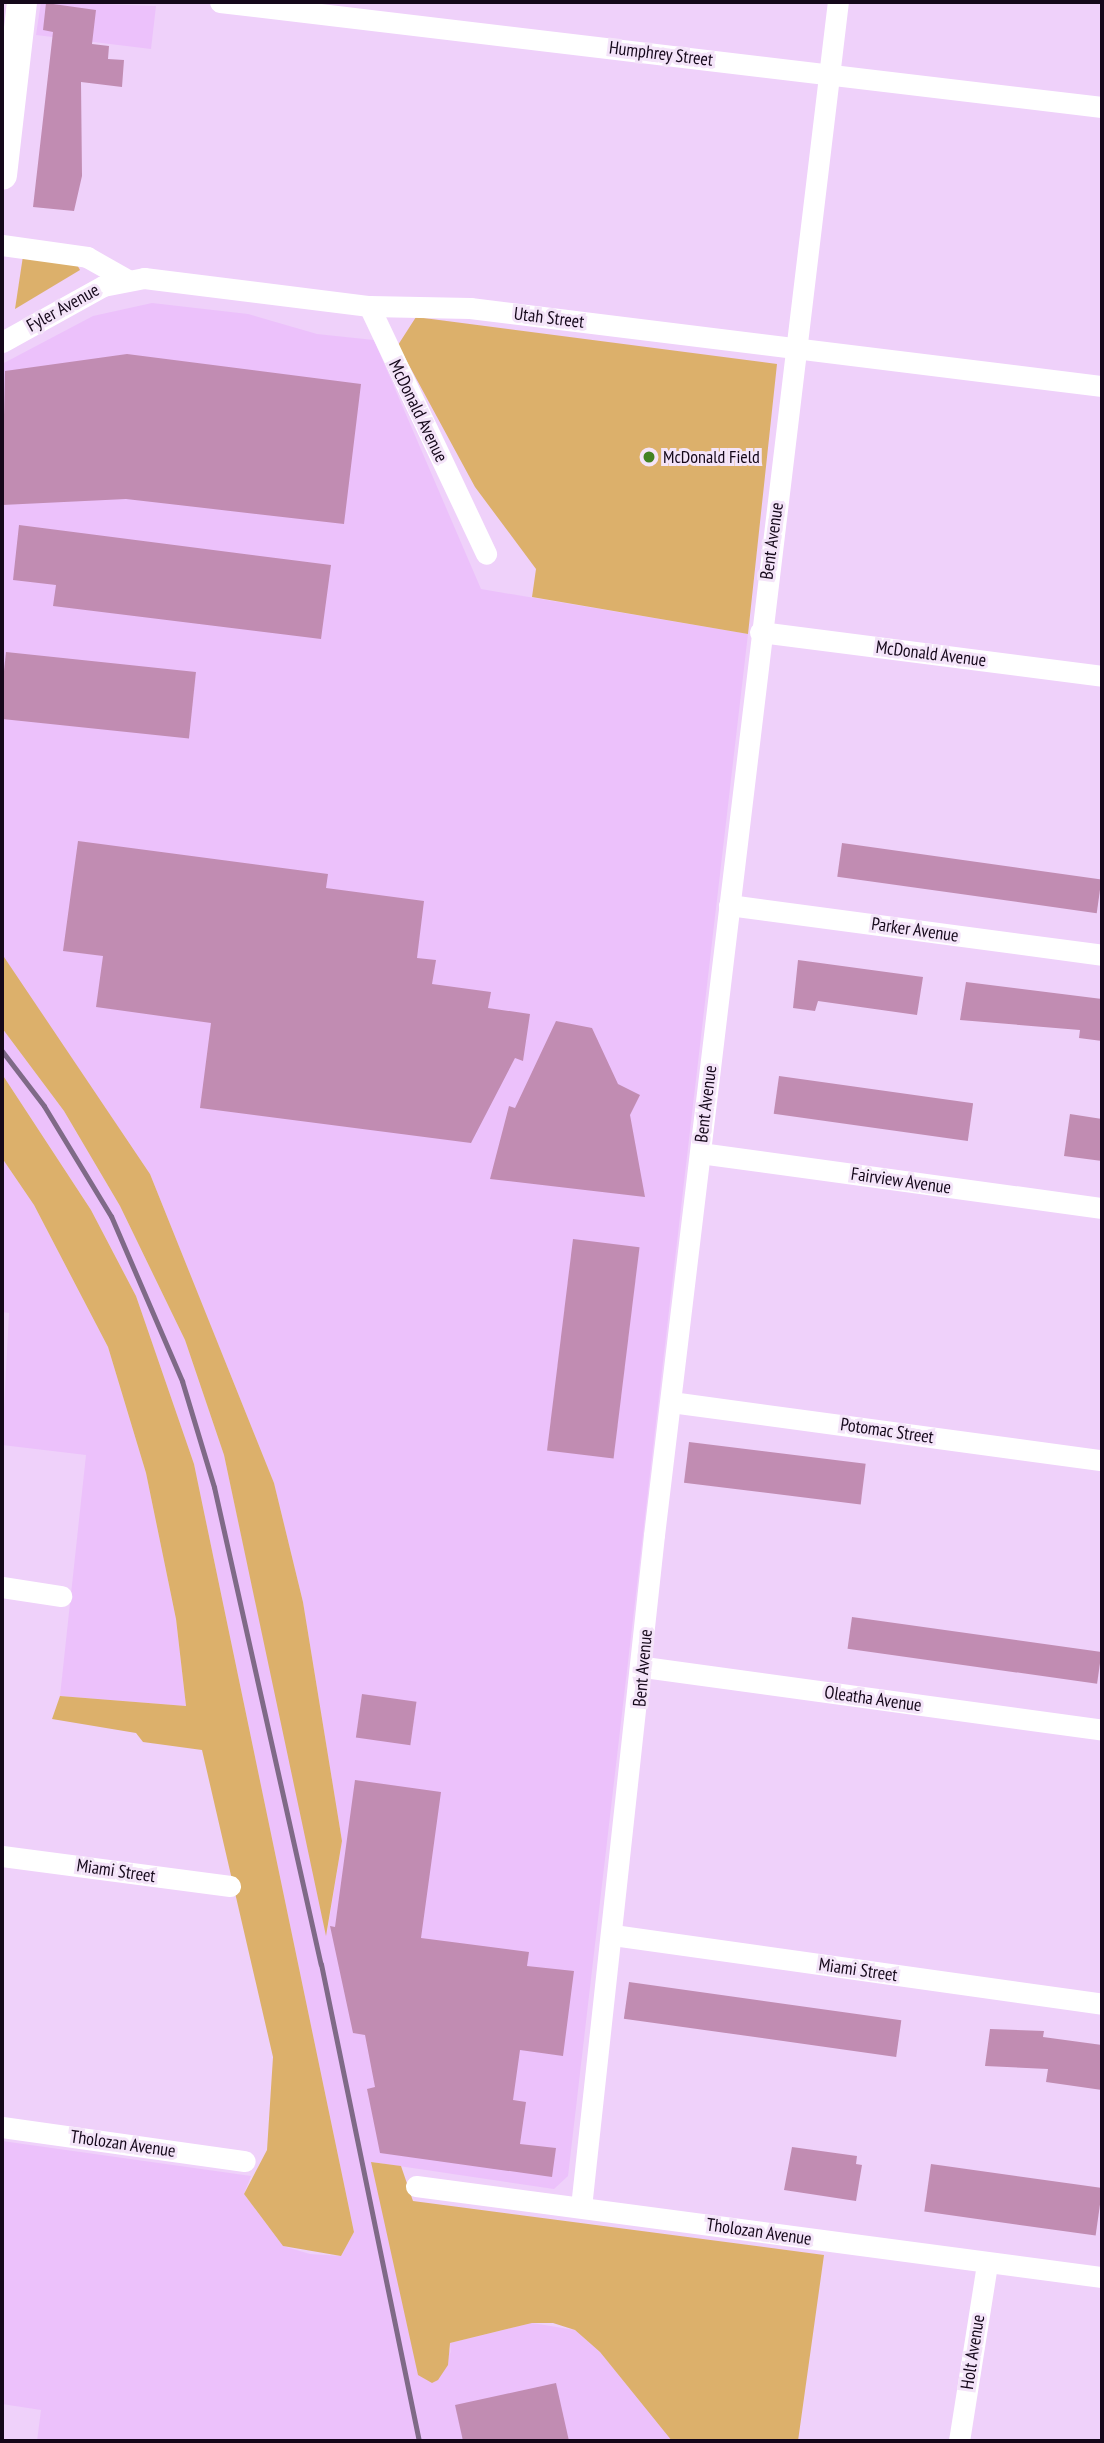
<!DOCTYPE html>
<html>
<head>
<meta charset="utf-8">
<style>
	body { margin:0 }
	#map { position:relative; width:1104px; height:2443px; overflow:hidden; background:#efd1fa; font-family:"PT Sans Narrow",sans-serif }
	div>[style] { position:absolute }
	.built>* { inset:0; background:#ecc1fb }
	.green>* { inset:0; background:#dcb06b }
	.building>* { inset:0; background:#c18cb2; transform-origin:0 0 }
	.street>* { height:21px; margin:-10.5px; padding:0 10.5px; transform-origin:10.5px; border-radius:10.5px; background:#fff }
	.secondary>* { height:30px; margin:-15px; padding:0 15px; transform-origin:15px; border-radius:15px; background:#fff }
	.rail>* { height:5px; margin:-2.5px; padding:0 2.5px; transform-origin:2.5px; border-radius:2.5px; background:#7f6a87 }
	.dots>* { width:19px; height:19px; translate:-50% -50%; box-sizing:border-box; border:4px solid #f4e4f9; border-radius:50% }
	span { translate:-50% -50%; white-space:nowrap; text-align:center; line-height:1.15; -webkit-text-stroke:6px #f4e4f9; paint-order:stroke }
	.street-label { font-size:18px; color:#15081a }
	.poi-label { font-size:18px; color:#15081a }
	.left { translate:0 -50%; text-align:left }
	.frame { position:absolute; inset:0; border:4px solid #15081a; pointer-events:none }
</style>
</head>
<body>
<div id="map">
	<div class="built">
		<i style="clip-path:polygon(41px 2px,156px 6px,151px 49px,36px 35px)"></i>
		<i style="clip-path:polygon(152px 303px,248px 314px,317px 334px,374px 340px,481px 589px,748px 634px,568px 2176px,554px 2189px,372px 2162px,451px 2354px,450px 2343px,532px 2323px,575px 2330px,600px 2352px,672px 2441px,37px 2441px,41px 2410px,2px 2404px,2px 2141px,251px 2176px,244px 2194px,283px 2246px,310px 2254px,341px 2256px,354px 2232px,194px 1464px,136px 1296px,91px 1210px,2px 1074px,2px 1028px,64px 1111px,120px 1206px,185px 1340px,224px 1455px,327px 1933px,342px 1841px,303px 1602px,274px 1483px,150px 1174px,2px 955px,2px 364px,93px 316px)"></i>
		<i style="clip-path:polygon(2px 1158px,34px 1205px,108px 1347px,146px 1473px,176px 1619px,186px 1706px,60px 1696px,86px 1455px,2px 1445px,9px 1313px,2px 1312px)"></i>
	</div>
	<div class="green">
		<i style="clip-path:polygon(23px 256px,76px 263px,80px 270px,15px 309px)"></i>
		<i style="clip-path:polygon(416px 317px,777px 364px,748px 634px,532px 597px,536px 569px,475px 487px,398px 345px)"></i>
		<i style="clip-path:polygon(2px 954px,150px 1174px,274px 1483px,303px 1602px,342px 1841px,326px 1936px,224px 1455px,185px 1340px,120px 1206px,64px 1111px,2px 1028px)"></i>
		<i style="clip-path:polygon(2px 1074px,91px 1210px,136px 1296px,194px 1464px,354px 2232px,341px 2256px,283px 2246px,244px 2194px,267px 2150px,273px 2057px,202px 1750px,143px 1742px,136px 1733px,52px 1719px,60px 1696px,186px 1706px,176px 1619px,146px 1473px,108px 1347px,34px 1205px,2px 1158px)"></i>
		<i style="clip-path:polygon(371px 2162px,401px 2166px,413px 2201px,824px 2255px,798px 2441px,672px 2441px,600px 2352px,575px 2330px,553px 2323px,532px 2323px,450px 2343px,448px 2365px,438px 2380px,432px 2383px,418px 2375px)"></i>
	</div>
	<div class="building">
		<i style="clip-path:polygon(46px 3px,96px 10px,92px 44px,109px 46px,108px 59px,124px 60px,122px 87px,81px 82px,82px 176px,74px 211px,33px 207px,53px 32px,43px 30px)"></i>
		<i style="clip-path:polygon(127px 354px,361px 384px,344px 524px,126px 499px,2px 505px,5px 371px)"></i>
		<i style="clip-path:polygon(19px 525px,331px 565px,321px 639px,53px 606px,56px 585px,13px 580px)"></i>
		<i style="left:6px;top:652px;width:191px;height:67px;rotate:6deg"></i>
		<i style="clip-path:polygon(78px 841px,328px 874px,326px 888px,424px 901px,417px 958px,436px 960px,432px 984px,491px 992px,488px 1008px,530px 1014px,523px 1061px,515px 1058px,471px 1143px,200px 1108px,211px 1023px,96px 1007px,103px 956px,63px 951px)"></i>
		<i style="left:842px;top:843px;width:262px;height:34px;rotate:8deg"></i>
		<i style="clip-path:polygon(798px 960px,923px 977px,917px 1015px,818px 1001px,815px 1011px,793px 1008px)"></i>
		<i style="clip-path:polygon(966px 982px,1102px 999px,1102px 1041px,1079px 1038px,1080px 1030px,960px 1020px)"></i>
		<i style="clip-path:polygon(556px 1021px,592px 1028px,618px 1084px,640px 1095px,630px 1115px,645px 1197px,490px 1179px,509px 1106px,515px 1108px)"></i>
		<i style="left:779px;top:1076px;width:196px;height:38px;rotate:8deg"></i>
		<i style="clip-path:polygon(1070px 1114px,1102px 1119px,1102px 1161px,1064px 1156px)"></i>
		<i style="left:573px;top:1239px;width:67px;height:213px;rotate:7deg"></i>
		<i style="left:689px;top:1442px;width:178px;height:41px;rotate:7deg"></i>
		<i style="left:852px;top:1617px;width:252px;height:32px;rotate:8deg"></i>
		<i style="left:362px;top:1694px;width:55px;height:44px;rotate:8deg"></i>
		<i style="clip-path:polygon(355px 1780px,441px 1792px,421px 1938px,529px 1952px,527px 1966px,574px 1971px,563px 2056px,520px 2050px,513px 2100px,526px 2102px,520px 2144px,556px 2148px,552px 2177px,380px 2153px,367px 2089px,375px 2087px,365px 2035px,353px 2033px,330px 1926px,335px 1927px)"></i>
		<i style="left:629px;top:1982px;width:275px;height:37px;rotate:8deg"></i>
		<i style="clip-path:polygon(990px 2029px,1044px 2031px,1043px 2037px,1102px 2045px,1102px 2090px,1046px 2082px,1048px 2069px,985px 2066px)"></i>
		<i style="clip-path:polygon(792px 2147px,857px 2156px,856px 2164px,862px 2165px,856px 2201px,784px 2190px)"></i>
		<i style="left:931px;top:2164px;width:173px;height:48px;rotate:8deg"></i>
		<i style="clip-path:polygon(556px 2383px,569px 2441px,463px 2441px,455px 2405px)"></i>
	</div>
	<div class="street">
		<i style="left:220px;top:2px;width:888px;rotate:6.79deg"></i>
		<i style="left:2px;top:245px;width:86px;rotate:8deg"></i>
		<i style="left:87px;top:257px;width:45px;rotate:29.4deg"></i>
		<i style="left:369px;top:306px;width:274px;rotate:64.7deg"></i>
		<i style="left:2px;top:342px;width:115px;rotate:-29deg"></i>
		<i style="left:103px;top:286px;width:42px;rotate:-11deg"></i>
		<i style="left:144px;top:278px;width:227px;rotate:7.1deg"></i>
		<i style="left:369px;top:306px;width:101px;rotate:1.1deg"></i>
		<i style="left:470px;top:308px;width:637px;rotate:7.04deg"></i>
		<i style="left:760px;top:632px;width:345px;rotate:7.3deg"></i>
		<i style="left:729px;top:905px;width:376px;rotate:7.6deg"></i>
		<i style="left:700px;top:1153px;width:406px;rotate:7.8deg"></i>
		<i style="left:671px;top:1402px;width:435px;rotate:7.7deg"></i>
		<i style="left:2px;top:1587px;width:60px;rotate:8.7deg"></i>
		<i style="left:644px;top:1667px;width:462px;rotate:7.8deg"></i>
		<i style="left:2px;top:1856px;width:230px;rotate:7.5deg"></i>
		<i style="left:613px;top:1935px;width:494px;rotate:8deg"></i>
		<i style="left:2px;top:2127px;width:245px;rotate:8deg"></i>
		<i style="left:416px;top:2186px;width:692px;rotate:7.56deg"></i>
		<i style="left:581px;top:2207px;width:676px;rotate:-83.8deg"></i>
		<i style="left:654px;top:1535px;width:1544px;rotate:-83.16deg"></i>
		<i style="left:959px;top:2441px;width:179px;rotate:-81deg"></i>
	</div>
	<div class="secondary">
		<i style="left:2px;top:175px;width:174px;rotate:-83.4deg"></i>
	</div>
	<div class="rail">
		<i style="left:2px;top:1051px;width:69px;rotate:52.6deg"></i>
		<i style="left:44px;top:1106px;width:129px;rotate:58.7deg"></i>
		<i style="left:111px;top:1216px;width:180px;rotate:66.7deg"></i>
		<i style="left:182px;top:1381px;width:111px;rotate:73.2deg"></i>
		<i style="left:214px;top:1487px;width:489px;rotate:77.4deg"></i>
		<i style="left:321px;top:1964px;width:487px;rotate:78.4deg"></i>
	</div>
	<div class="dots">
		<i style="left:649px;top:457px;background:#428223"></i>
	</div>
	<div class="street-label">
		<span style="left:661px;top:54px;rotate:7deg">Humphrey Street</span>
		<span style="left:63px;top:308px;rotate:-29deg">Fyler Avenue</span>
		<span style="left:549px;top:318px;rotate:7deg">Utah Street</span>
		<span style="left:418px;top:411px;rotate:64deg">McDonald Avenue</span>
		<span style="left:772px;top:541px;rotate:-82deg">Bent Avenue</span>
		<span style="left:931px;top:654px;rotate:7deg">McDonald Avenue</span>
		<span style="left:915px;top:930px;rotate:8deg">Parker Avenue</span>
		<span style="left:706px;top:1104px;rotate:-83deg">Bent Avenue</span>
		<span style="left:901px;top:1181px;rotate:8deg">Fairview Avenue</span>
		<span style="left:887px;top:1431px;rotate:8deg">Potomac Street</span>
		<span style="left:643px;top:1668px;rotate:-85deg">Bent Avenue</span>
		<span style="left:873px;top:1699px;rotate:8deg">Oleatha Avenue</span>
		<span style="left:116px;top:1871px;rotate:8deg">Miami Street</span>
		<span style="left:858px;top:1970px;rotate:8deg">Miami Street</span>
		<span style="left:123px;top:2144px;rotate:8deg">Tholozan Avenue</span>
		<span style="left:759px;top:2232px;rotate:8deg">Tholozan Avenue</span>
		<span style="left:973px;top:2352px;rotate:-81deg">Holt Avenue</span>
	</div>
	<div class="poi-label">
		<span class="left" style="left:663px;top:457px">McDonald Field</span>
	</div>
	<div class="frame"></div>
</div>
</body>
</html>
